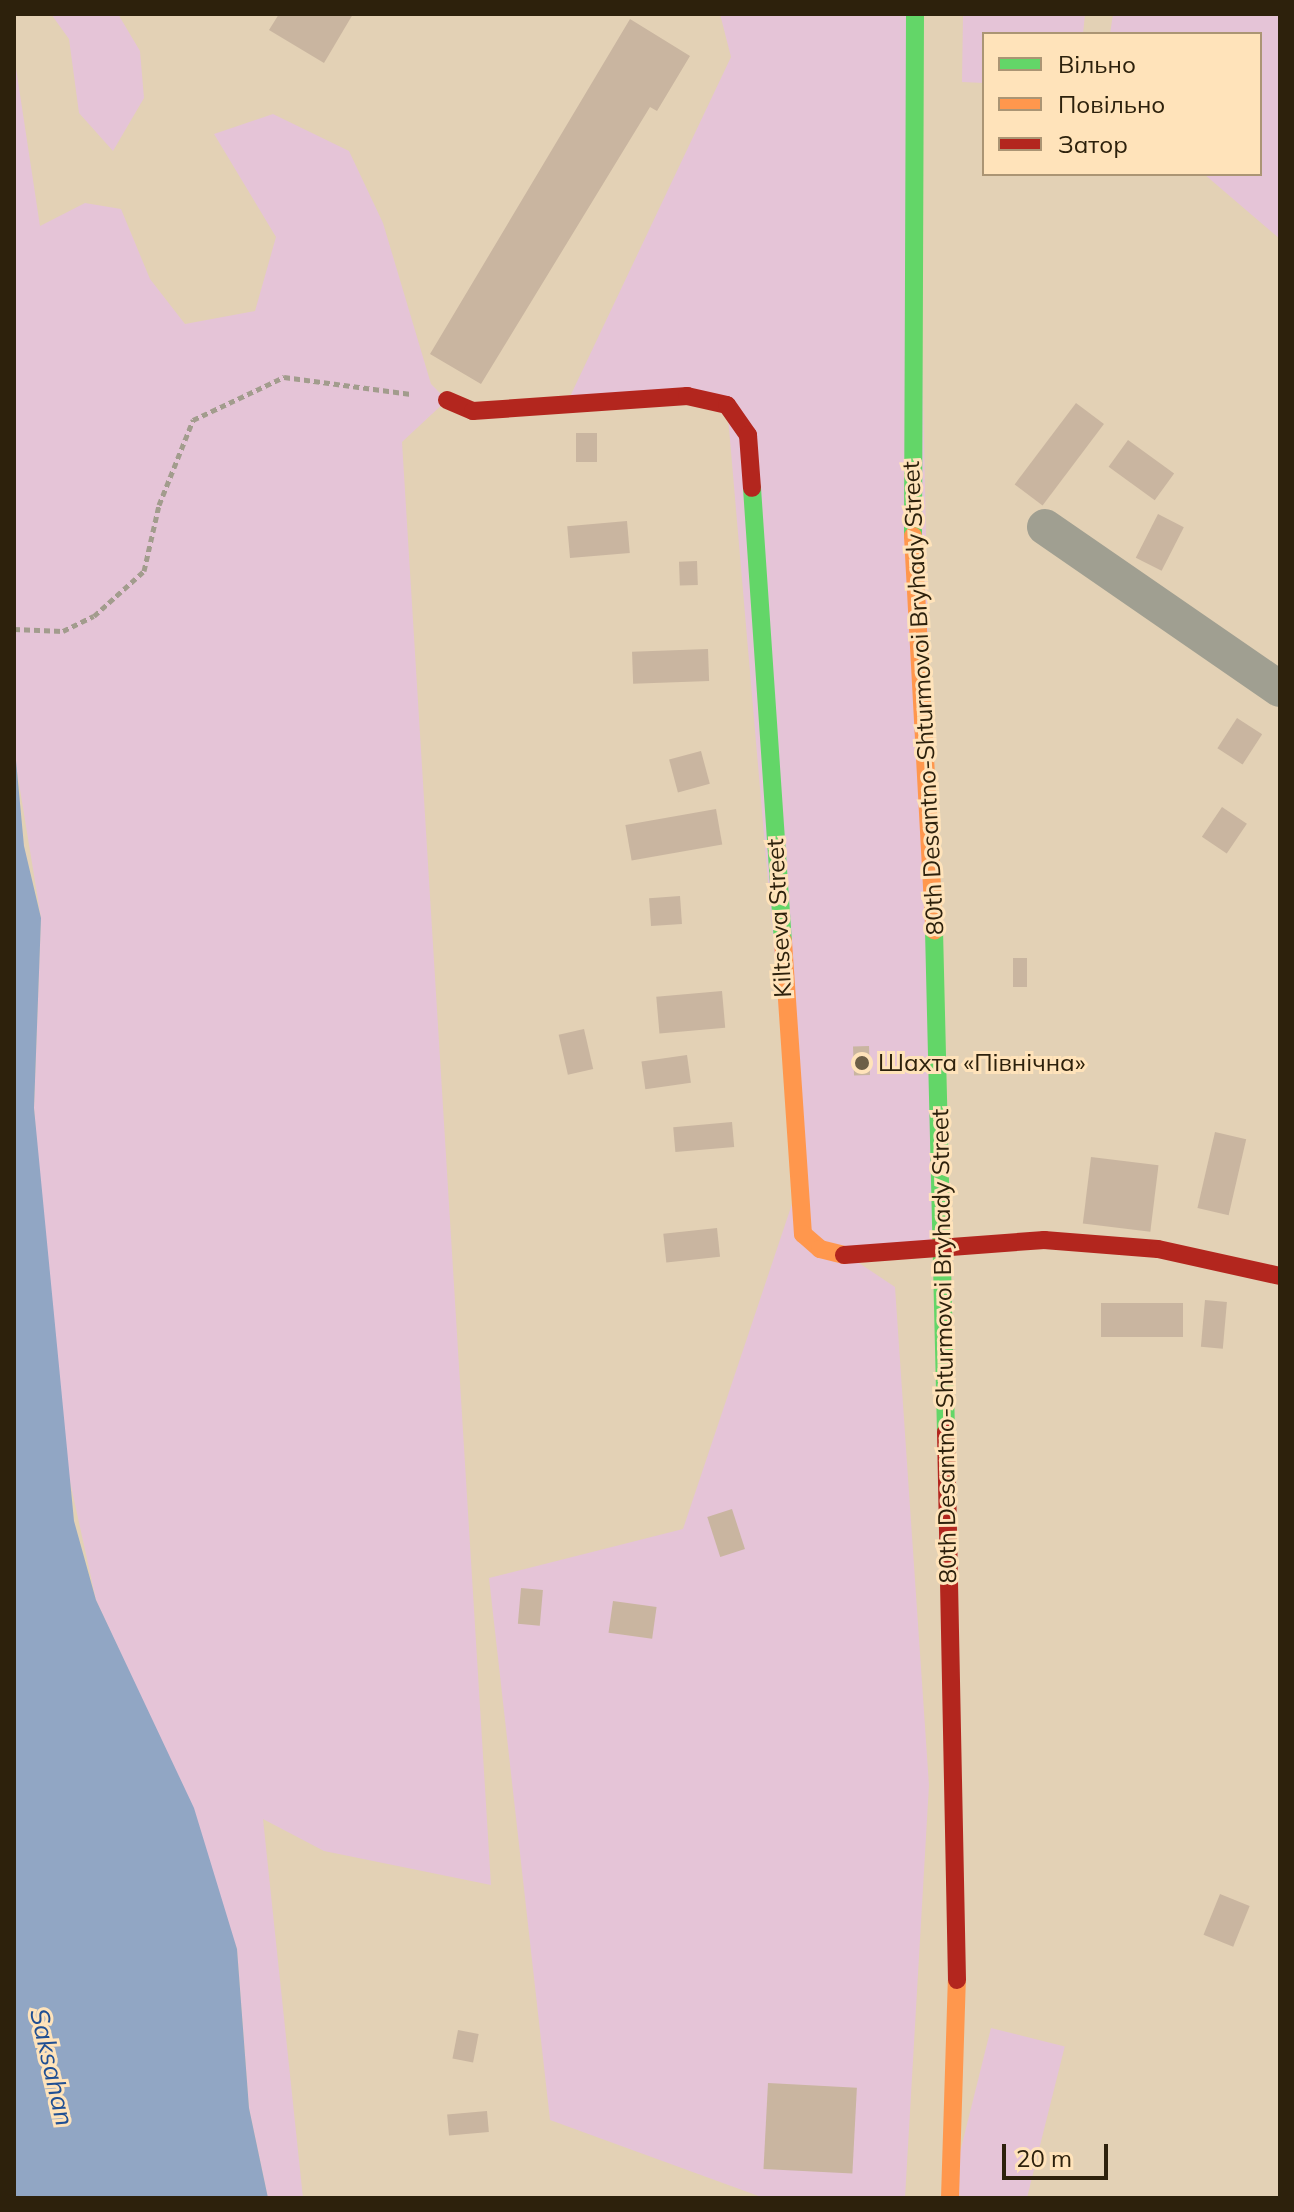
<!DOCTYPE html>
<html>
<head>
<meta charset="utf-8">
<style>
	body { margin:0 }
	#map { position:relative; width:1294px; height:2212px; overflow:hidden; background:#e3d1b5; font-family:Mulish,sans-serif }
	div>[style] { position:absolute }
	.green>* { inset:0; background:#e5c4d7; transform-origin:0 0 }
	.water>* { inset:0; background:#91a6c4 }
	.building>* { inset:0; background:#c9b5a0; transform-origin:0 0 }
	.path>* { height:5px; margin-top:-2.5px; transform-origin:0; background:repeating-linear-gradient(90deg,#a29c8d 0 6px,transparent 0 10px) }
	.street>* { height:36px; margin:-18px; padding:0 18px; transform-origin:18px; border-radius:18px; background:#a09f91 }
	.fast>* { height:18px; margin:-9px; padding:0 9px; transform-origin:9px; border-radius:9px; background:#63d668 }
	.slow>* { height:18px; margin:-9px; padding:0 9px; transform-origin:9px; border-radius:9px; background:#ff974d }
	.jam>* { height:18px; margin:-9px; padding:0 9px; transform-origin:9px; border-radius:9px; background:#b3261e }
	.dots>* { width:22px; height:22px; translate:-50% -50%; box-sizing:border-box; border:4px solid #ffe3ba; border-radius:50% }
	span { translate:-50% -50%; white-space:nowrap; text-align:center; line-height:1.15; -webkit-text-stroke:6px #ffe3ba; paint-order:stroke }
	.street-label { font-size:24px; color:#2d210c }
	.poi-label { font-size:24px; color:#2d210c }
	.left { translate:0 -50%; text-align:left }
	.water-label { font-size:26px; color:#204f93; font-style:italic }
	.frame { position:absolute; inset:0; border:16px solid #2d210c; pointer-events:none }
	.legend { position:absolute; left:982px; top:32px; width:280px; height:144px; box-sizing:border-box; background:#ffe3ba; border:2px solid #ab9574; margin:0; padding:10px 14px; list-style:none; font-size:24px; color:#2d210c }
	.legend li { display:flex; align-items:center; gap:16px; height:40px }
	.legend b { width:40px; border:2px solid #ab9574 }
	.scale { position:absolute; left:1002px; top:2144px; width:106px; height:36px; box-sizing:border-box; border:4px solid #2d210c; border-top:0; padding-left:10px; font-size:24px; line-height:28px; white-space:nowrap; color:#2d210c; -webkit-text-stroke:6px #ffe3ba; paint-order:stroke }
</style>
</head>
<body>
<div id="map">
	<div class="green">
		<i style="clip-path:polygon(51px 14px,118px 14px,140px 51px,144px 98px,113px 151px,79px 113px,69px 39px)"></i>
		<i style="clip-path:polygon(720px 14px,915px 14px,941px 1249px,850px 1257px,895px 1287px,929px 1785px,905px 2198px,764px 2198px,550px 2120px,489px 1578px,683px 1529px,795px 1195px,727px 405px,566px 405px,731px 57px)"></i>
		<i style="clip-path:polygon(963px 14px,1085px 14px,1083px 34px,984px 34px,984px 83px,962px 82px)"></i>
		<i style="clip-path:polygon(1113px 14px,1280px 14px,1280px 239px,1204px 174px,1260px 174px,1260px 34px,1110px 34px)"></i>
		<i style="clip-path:polygon(14px 55px,40px 226px,85px 203px,121px 209px,150px 279px,185px 324px,255px 311px,276px 237px,214px 134px,273px 114px,349px 151px,383px 223px,431px 384px,447px 400px,402px 442px,491px 1885px,324px 1851px,263px 1819px,303px 2198px,268px 2198px,249px 2108px,237px 1949px,163px 1745px,96px 1600px,60px 1436px,34px 1108px,41px 918px,15px 759px)"></i>
		<i style="left:991px;top:2028px;width:76px;height:170px;rotate:14deg"></i>
	</div>
	<div class="water">
		<i style="clip-path:polygon(14px 739px,24px 846px,41px 918px,34px 1108px,74px 1521px,96px 1600px,194px 1808px,237px 1949px,249px 2108px,268px 2198px,14px 2198px)"></i>
	</div>
	<div class="building">
		<i style="clip-path:polygon(279px 14px,353px 14px,324px 63px,269px 30px)"></i>
		<i style="clip-path:polygon(630px 19px,690px 56px,657px 111px,650px 107px,481px 384px,430px 354px)"></i>
		<i style="left:1076px;top:403px;width:35px;height:102px;rotate:37deg"></i>
		<i style="left:576px;top:433px;width:21px;height:29px"></i>
		<i style="left:1128px;top:440px;width:57px;height:33px;rotate:36deg"></i>
		<i style="left:1158px;top:514px;width:29px;height:49px;rotate:27deg"></i>
		<i style="left:627px;top:521px;width:32px;height:60px;rotate:85deg"></i>
		<i style="left:697px;top:561px;width:24px;height:18px;rotate:88deg"></i>
		<i style="left:708px;top:649px;width:32px;height:76px;rotate:88deg"></i>
		<i style="left:1237px;top:718px;width:30px;height:36px;rotate:33deg"></i>
		<i style="left:701px;top:751px;width:34px;height:33px;rotate:75deg"></i>
		<i style="left:1222px;top:807px;width:30px;height:36px;rotate:34deg"></i>
		<i style="left:716px;top:809px;width:36px;height:92px;rotate:80deg"></i>
		<i style="left:680px;top:896px;width:28px;height:31px;rotate:86deg"></i>
		<i style="left:1013px;top:958px;width:14px;height:29px"></i>
		<i style="left:722px;top:991px;width:37px;height:66px;rotate:85deg"></i>
		<i style="left:584px;top:1029px;width:41px;height:26px;rotate:77deg"></i>
		<i style="left:869px;top:1046px;width:29px;height:16px;rotate:88deg"></i>
		<i style="left:687px;top:1055px;width:28px;height:46px;rotate:82deg"></i>
		<i style="left:732px;top:1122px;width:25px;height:59px;rotate:85deg"></i>
		<i style="left:1215px;top:1132px;width:32px;height:78px;rotate:13deg"></i>
		<i style="left:1091px;top:1157px;width:68px;height:67px;rotate:7deg"></i>
		<i style="left:717px;top:1228px;width:29px;height:54px;rotate:84deg"></i>
		<i style="left:1205px;top:1300px;width:22px;height:47px;rotate:5deg"></i>
		<i style="left:1101px;top:1303px;width:82px;height:34px"></i>
		<i style="left:732px;top:1509px;width:42px;height:26px;rotate:72deg"></i>
		<i style="left:521px;top:1588px;width:22px;height:36px;rotate:5deg"></i>
		<i style="left:613px;top:1601px;width:44px;height:32px;rotate:8deg"></i>
		<i style="left:1220px;top:1894px;width:32px;height:44px;rotate:22deg"></i>
		<i style="left:458px;top:2030px;width:21px;height:29px;rotate:11deg"></i>
		<i style="left:768px;top:2083px;width:89px;height:86px;rotate:3deg"></i>
		<i style="left:487px;top:2111px;width:21px;height:40px;rotate:85deg"></i>
	</div>
	<div class="path">
		<i style="left:14px;top:629px;width:49px;rotate:2.3deg"></i>
		<i style="left:63px;top:631px;width:34px;rotate:-26deg"></i>
		<i style="left:94px;top:616px;width:67px;rotate:-42deg"></i>
		<i style="left:144px;top:571px;width:68px;rotate:-77.2deg"></i>
		<i style="left:159px;top:505px;width:92px;rotate:-68.2deg"></i>
		<i style="left:193px;top:420px;width:101px;rotate:-25.3deg"></i>
		<i style="left:284px;top:377px;width:128px;rotate:7.6deg"></i>
	</div>
	<div class="street">
		<i style="left:1045px;top:527px;width:285px;rotate:34.6deg"></i>
	</div>
	<div class="fast">
		<i style="left:752px;top:488px;width:454px;rotate:86.1deg"></i>
		<i style="left:913px;top:536px;width:522px;rotate:-89.78deg"></i>
		<i style="left:934px;top:930px;width:502px;rotate:88.63deg"></i>
	</div>
	<div class="slow">
		<i style="left:913px;top:536px;width:395px;rotate:86.9deg"></i>
		<i style="left:783px;top:941px;width:294px;rotate:86.1deg"></i>
		<i style="left:803px;top:1234px;width:23px;rotate:41deg"></i>
		<i style="left:820px;top:1249px;width:25px;rotate:14deg"></i>
		<i style="left:950px;top:2198px;width:218px;rotate:-88.2deg"></i>
	</div>
	<div class="jam">
		<i style="left:447px;top:400px;width:28px;rotate:23deg"></i>
		<i style="left:473px;top:411px;width:215px;rotate:-4deg"></i>
		<i style="left:687px;top:396px;width:41px;rotate:12.7deg"></i>
		<i style="left:727px;top:405px;width:37px;rotate:55deg"></i>
		<i style="left:748px;top:435px;width:53px;rotate:85.7deg"></i>
		<i style="left:844px;top:1255px;width:201px;rotate:-4.3deg"></i>
		<i style="left:1044px;top:1240px;width:114px;rotate:4.5deg"></i>
		<i style="left:1158px;top:1249px;width:125px;rotate:12.5deg"></i>
		<i style="left:946px;top:1432px;width:548px;rotate:88.85deg"></i>
	</div>
	<div class="dots">
		<i style="left:862px;top:1063px;background:#6d5f47"></i>
	</div>
	<div class="street-label">
		<span style="left:923px;top:698px;rotate:-93deg">80th Desantno-Shturmovoi Bryhady Street</span>
		<span style="left:779px;top:918px;rotate:-93deg">Kiltseva Street</span>
		<span style="left:944px;top:1346px;rotate:-91deg">80th Desantno-Shturmovoi Bryhady Street</span>
	</div>
	<div class="poi-label">
		<span class="left" style="left:878px;top:1063px">Шахта «Північна»</span>
	</div>
	<div class="water-label">
		<span style="left:52px;top:2067px;rotate:77deg">Saksahan</span>
	</div>
	<div class="frame"></div>
	<ul class="legend">
	<li><b style="height:10px;background:#63d668"></b>Вільно</li>
	<li><b style="height:10px;background:#ff974d"></b>Повільно</li>
	<li><b style="height:10px;background:#b3261e"></b>Затор</li>
	</ul>
	<div class="scale">20 m</div>
</div>
</body>
</html>
